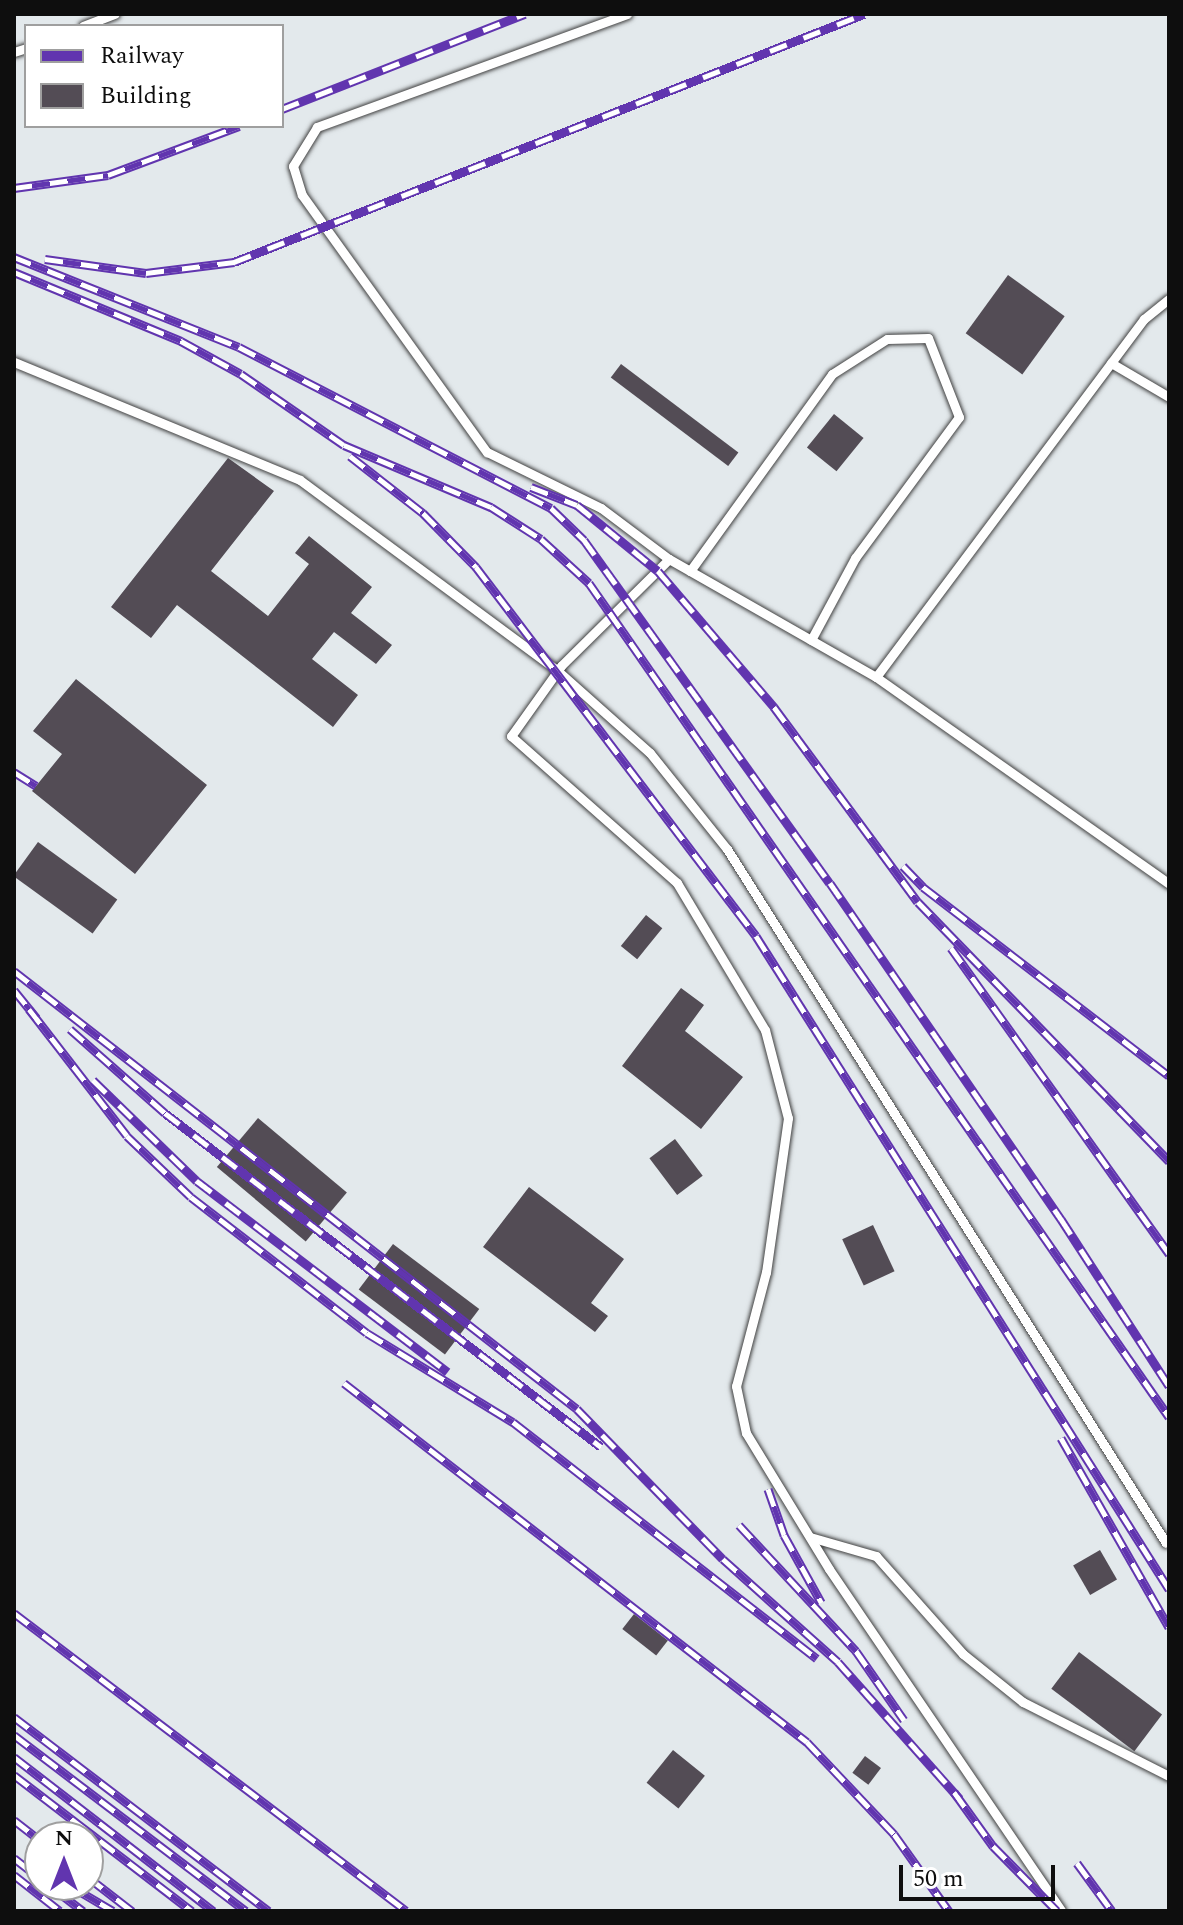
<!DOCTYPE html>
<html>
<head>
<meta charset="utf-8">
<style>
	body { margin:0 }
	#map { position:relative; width:1183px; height:1925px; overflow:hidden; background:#fdf1fb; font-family:Spectral,serif }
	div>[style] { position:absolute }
	.industrial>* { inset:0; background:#e3e9ec }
	.building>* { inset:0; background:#534c55; transform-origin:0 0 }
	.roads { filter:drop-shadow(0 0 2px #414141) drop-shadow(0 0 2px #414141) }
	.lane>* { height:9px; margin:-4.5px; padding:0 4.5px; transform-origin:4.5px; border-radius:4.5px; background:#fff }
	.rail>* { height:9px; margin-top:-4.5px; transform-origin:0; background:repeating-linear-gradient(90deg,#fff 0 18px,#6135af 0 36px); box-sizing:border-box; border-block:2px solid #6135af }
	span { translate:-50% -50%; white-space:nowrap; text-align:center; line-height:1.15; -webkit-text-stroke:8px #fff; paint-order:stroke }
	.frame { position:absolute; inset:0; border:16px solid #0e0e0e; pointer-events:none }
	.legend { position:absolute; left:24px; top:24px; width:260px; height:104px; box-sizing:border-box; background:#fff; border:2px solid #9f9f9f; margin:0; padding:10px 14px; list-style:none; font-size:24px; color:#0e0e0e }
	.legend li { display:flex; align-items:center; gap:16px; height:40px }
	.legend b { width:40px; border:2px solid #9f9f9f }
	.north { position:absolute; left:24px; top:1821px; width:80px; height:80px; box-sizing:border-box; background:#fff; border:2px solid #9f9f9f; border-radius:50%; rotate:0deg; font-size:22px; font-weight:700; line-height:32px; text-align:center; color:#0e0e0e }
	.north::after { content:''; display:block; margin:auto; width:28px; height:36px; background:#6135af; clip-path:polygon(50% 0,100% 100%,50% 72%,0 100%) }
	.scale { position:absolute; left:899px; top:1865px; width:156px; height:36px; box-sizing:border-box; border:4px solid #0e0e0e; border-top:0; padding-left:10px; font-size:24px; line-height:28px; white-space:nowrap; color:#0e0e0e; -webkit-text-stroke:6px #fff; paint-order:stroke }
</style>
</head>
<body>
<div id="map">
	<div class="industrial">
		<i style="clip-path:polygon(evenodd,14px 14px,1169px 14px,1169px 1911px,14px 1911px,14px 14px,26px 26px,282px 26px,282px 126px,26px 126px,26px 26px,14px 14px,40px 1837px,88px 1837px,88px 1885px,40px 1885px,40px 1837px)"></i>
	</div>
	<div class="building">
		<i style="left:1008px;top:275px;width:70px;height:72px;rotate:36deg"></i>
		<i style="left:621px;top:364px;width:147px;height:17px;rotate:37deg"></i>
		<i style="left:834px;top:414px;width:38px;height:43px;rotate:39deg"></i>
		<i style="clip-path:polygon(228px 458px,274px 491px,211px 571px,268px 616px,309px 564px,295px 553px,309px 536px,372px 587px,351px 613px,392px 645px,376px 664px,334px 632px,312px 659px,358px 695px,333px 727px,177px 605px,151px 638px,111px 607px)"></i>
		<i style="clip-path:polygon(76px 679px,207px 785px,135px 874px,32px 791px,62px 754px,33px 731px)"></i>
		<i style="left:38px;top:842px;width:98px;height:42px;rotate:36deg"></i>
		<i style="left:646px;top:915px;width:21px;height:40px;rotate:39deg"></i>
		<i style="clip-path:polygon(681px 988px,704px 1005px,685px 1031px,743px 1077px,701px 1129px,622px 1066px)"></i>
		<i style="left:258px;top:1118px;width:116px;height:64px;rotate:40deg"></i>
		<i style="left:675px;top:1139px;width:46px;height:32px;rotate:53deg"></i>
		<i style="clip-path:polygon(529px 1187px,624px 1259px,591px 1303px,608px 1316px,595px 1332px,483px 1247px)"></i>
		<i style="left:873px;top:1225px;width:51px;height:34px;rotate:65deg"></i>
		<i style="left:393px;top:1244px;width:108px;height:57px;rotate:37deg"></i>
		<i style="left:1100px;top:1550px;width:34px;height:31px;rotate:60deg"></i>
		<i style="left:634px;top:1614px;width:43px;height:19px;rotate:38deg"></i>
		<i style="left:1079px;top:1652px;width:104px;height:46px;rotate:37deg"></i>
		<i style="left:673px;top:1750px;width:41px;height:42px;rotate:39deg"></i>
		<i style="left:865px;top:1756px;width:20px;height:21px;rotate:37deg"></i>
	</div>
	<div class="roads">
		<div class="lane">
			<i style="left:627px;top:14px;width:330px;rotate:160deg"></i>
			<i style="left:317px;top:127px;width:46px;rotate:121.6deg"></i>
			<i style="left:293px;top:166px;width:30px;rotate:73deg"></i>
			<i style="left:302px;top:195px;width:317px;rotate:54.3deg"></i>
			<i style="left:487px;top:452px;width:127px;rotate:26.2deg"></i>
			<i style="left:601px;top:508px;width:85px;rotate:36.9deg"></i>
			<i style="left:669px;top:559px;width:238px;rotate:29.7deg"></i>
			<i style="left:876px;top:677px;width:359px;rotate:35.2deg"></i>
			<i style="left:83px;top:26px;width:34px;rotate:-21deg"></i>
			<i style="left:14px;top:52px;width:13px;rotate:-18deg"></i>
			<i style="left:14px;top:362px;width:309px;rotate:22.4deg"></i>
			<i style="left:300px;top:480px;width:321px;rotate:36.5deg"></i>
			<i style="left:558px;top:671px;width:123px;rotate:41.7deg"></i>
			<i style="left:650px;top:753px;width:123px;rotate:51.3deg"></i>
			<i style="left:727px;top:849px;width:821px;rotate:57.68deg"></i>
			<i style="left:1111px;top:363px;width:67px;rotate:30.4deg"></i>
			<i style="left:669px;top:559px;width:152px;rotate:135.3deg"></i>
			<i style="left:561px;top:666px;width:86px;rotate:125.5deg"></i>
			<i style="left:511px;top:736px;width:222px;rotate:41.5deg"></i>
			<i style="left:677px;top:883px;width:171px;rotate:59.1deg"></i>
			<i style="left:765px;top:1030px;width:91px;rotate:75.4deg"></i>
			<i style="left:788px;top:1118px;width:156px;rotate:98.1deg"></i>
			<i style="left:766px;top:1272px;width:118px;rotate:104.7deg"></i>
			<i style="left:736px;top:1386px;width:48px;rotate:78deg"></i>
			<i style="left:746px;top:1433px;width:159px;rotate:58.6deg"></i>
			<i style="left:829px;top:1569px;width:413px;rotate:55.8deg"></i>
			<i style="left:690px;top:571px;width:243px;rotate:-54.2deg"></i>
			<i style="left:832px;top:374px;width:65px;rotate:-32.5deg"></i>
			<i style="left:887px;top:339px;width:41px;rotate:-1.4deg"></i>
			<i style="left:928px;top:338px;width:85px;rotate:68.6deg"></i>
			<i style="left:959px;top:417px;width:175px;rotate:126.4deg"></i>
			<i style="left:855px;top:558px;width:93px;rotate:118.2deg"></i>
			<i style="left:876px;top:677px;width:447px;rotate:-53.2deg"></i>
			<i style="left:1144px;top:319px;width:32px;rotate:-39deg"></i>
			<i style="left:810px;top:1537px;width:69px;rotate:16.1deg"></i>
			<i style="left:876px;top:1556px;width:131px;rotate:48.4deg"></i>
			<i style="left:963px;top:1654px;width:77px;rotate:38.7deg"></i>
			<i style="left:1023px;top:1702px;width:164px;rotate:26.9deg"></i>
		</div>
	</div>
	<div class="rail">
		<i style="left:282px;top:109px;width:261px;rotate:-21.4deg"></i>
		<i style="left:14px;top:188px;width:95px;rotate:-7.9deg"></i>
		<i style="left:108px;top:175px;width:140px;rotate:-20.5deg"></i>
		<i style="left:14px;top:257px;width:242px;rotate:21.8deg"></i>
		<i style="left:239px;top:347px;width:351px;rotate:27.3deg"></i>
		<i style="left:551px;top:508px;width:46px;rotate:44.1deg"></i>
		<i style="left:584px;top:540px;width:422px;rotate:54.4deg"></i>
		<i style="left:830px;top:883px;width:408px;rotate:55.5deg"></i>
		<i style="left:1061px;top:1219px;width:199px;rotate:57.1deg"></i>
		<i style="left:45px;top:259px;width:102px;rotate:7.9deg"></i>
		<i style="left:146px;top:273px;width:89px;rotate:-7.1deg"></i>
		<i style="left:234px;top:262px;width:677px;rotate:-21.49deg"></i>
		<i style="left:14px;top:272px;width:181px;rotate:22.4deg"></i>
		<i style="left:181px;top:341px;width:68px;rotate:28.8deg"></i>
		<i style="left:241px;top:374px;width:125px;rotate:34.6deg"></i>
		<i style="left:344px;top:445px;width:160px;rotate:22.9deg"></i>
		<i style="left:491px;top:507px;width:59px;rotate:32.6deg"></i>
		<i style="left:541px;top:539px;width:65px;rotate:42.5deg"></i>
		<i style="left:589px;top:583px;width:1016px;rotate:55.18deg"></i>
		<i style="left:350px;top:456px;width:93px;rotate:38deg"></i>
		<i style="left:423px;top:513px;width:76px;rotate:45.5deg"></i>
		<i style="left:476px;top:567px;width:463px;rotate:52.8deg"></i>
		<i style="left:756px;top:936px;width:773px;rotate:57.69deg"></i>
		<i style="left:531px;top:487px;width:49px;rotate:21.4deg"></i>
		<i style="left:577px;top:505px;width:104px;rotate:39.2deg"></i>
		<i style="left:658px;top:571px;width:179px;rotate:49.5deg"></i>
		<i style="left:774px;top:707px;width:242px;rotate:53.6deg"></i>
		<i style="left:918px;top:902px;width:361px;rotate:45.9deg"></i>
		<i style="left:14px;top:772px;width:26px;rotate:32deg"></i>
		<i style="left:903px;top:866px;width:29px;rotate:46deg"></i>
		<i style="left:923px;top:887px;width:310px;rotate:37.5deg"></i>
		<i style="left:951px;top:948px;width:376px;rotate:54.5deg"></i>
		<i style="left:14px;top:971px;width:713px;rotate:37.88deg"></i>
		<i style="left:577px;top:1409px;width:209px;rotate:45.8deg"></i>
		<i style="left:723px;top:1559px;width:154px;rotate:41.8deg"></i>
		<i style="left:838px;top:1662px;width:183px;rotate:48.3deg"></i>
		<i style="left:14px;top:990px;width:36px;rotate:51deg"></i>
		<i style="left:29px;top:1009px;width:160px;rotate:52.3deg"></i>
		<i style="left:127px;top:1136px;width:88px;rotate:43.6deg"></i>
		<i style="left:191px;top:1197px;width:222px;rotate:37.7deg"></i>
		<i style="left:367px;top:1333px;width:171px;rotate:31.4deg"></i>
		<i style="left:513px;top:1422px;width:385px;rotate:37.9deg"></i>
		<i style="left:70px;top:1029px;width:127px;rotate:41.5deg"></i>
		<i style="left:165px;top:1113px;width:549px;rotate:37.45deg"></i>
		<i style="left:93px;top:1080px;width:145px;rotate:44.2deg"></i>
		<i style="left:197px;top:1181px;width:315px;rotate:37.3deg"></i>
		<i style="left:344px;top:1383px;width:586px;rotate:37.79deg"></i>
		<i style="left:807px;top:1742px;width:127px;rotate:46.6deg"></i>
		<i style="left:894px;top:1834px;width:95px;rotate:54.5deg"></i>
		<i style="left:1061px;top:1438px;width:218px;rotate:60.3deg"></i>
		<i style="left:768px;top:1489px;width:49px;rotate:70.8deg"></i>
		<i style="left:784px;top:1535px;width:77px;rotate:61.1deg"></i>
		<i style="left:739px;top:1525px;width:172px;rotate:47.1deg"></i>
		<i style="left:856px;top:1651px;width:84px;rotate:55.2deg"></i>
		<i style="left:14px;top:1613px;width:492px;rotate:37.2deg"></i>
		<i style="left:14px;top:1717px;width:320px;rotate:37.3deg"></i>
		<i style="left:14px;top:1735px;width:291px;rotate:37.2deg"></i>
		<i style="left:14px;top:1757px;width:252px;rotate:37.7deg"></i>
		<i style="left:14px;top:1775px;width:224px;rotate:37.4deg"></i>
		<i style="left:954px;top:1792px;width:67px;rotate:54.2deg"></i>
		<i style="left:993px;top:1846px;width:91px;rotate:45.4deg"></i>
		<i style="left:14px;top:1820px;width:33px;rotate:38deg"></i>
		<i style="left:14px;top:1858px;width:33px;rotate:38deg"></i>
		<i style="left:1077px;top:1863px;width:59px;rotate:53.9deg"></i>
		<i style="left:14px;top:1875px;width:58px;rotate:38deg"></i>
		<i style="left:88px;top:1877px;width:56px;rotate:37.7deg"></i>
		<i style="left:49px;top:1885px;width:43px;rotate:37.4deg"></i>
		<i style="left:69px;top:1885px;width:51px;rotate:30.6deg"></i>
	</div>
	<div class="frame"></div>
	<ul class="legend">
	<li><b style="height:10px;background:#6135af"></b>Railway</li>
	<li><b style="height:22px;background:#534c55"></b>Building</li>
	</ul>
	<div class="north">N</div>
	<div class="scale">50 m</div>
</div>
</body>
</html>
